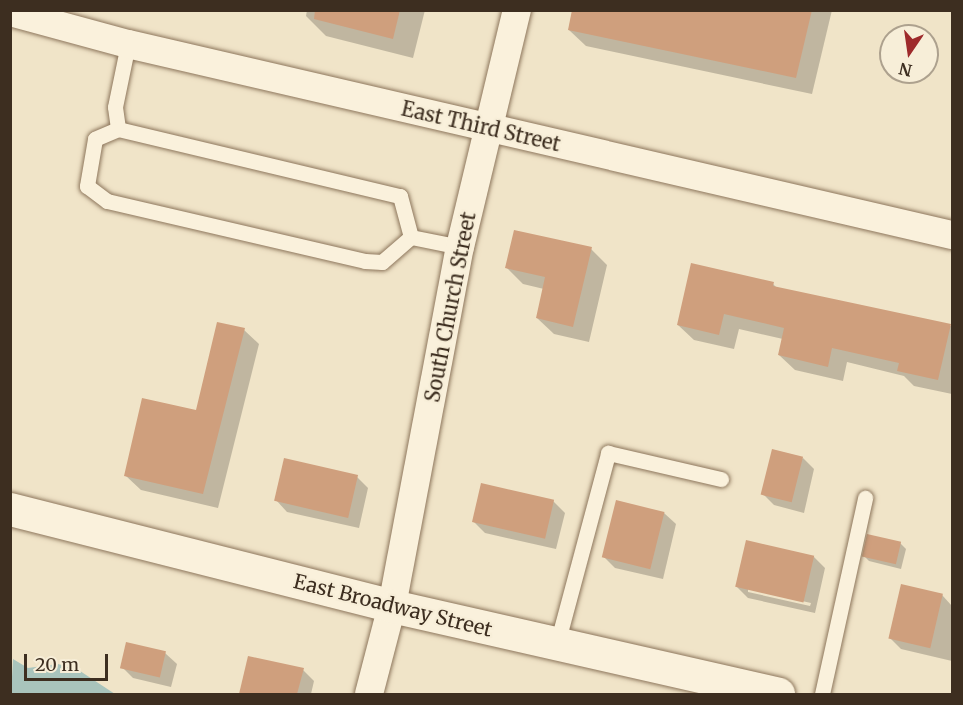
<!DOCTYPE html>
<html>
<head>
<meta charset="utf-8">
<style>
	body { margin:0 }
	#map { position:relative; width:963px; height:705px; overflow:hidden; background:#f0e4c8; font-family:Merriweather,serif }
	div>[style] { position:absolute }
	.water>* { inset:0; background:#a9c4bc }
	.shadow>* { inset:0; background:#0003 }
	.building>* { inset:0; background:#cf9f7d; transform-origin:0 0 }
	.roads { filter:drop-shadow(0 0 2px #8d765c) drop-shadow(0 0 2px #8d765c) }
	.lane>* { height:15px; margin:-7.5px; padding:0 7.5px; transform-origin:7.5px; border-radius:7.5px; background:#faf1dc }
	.street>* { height:28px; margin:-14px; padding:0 14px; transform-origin:14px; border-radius:14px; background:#faf1dc }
	.secondary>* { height:33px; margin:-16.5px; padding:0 16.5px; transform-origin:16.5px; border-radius:16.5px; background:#faf1dc }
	span { translate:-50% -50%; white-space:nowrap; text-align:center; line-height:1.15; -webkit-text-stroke:4.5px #f7eed8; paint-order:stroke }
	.street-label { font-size:20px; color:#3d2e20 }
	.frame { position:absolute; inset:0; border:12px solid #3d2e20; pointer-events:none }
	.north { position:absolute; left:879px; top:24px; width:60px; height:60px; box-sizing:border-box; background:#f7eed8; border:2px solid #ada18e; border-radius:50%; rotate:193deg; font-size:16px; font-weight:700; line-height:24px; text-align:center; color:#3d2e20 }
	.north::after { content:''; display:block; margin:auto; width:21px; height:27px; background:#9e2a2b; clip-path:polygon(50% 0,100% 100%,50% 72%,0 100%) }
	.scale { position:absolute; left:24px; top:654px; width:84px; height:27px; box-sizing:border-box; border:3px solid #3d2e20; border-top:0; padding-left:8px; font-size:18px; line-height:21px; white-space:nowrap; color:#3d2e20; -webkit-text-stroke:4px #f7eed8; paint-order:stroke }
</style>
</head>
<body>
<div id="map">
	<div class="water">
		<i style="clip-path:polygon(13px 659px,28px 668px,58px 664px,80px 671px,115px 694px,11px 694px)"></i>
	</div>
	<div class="shadow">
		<i style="clip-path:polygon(307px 10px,425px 10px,413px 58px,326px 36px,306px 16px)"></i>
		<i style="clip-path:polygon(574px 10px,832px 10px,812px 94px,586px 46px,569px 30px)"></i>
		<i style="clip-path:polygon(591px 249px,607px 265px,589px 342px,554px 334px,537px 318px,544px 289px,523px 284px,507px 268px)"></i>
		<i style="clip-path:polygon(773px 284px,778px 289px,951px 326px,952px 394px,914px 386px,904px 376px,847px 362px,843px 381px,795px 370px,779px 355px,783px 339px,739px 329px,734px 349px,694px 340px,678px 325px)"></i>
		<i style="clip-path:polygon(244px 330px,259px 344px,218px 508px,141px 490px,126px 476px,197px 412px)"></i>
		<i style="clip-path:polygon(803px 458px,814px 469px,804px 513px,774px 505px,763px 494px)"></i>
		<i style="clip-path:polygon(357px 477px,368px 488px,359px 528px,287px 512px,276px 500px)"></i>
		<i style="clip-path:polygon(553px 501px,565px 513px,556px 549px,485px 533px,474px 522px)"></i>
		<i style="clip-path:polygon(664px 513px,676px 524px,663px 579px,615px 568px,604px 557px)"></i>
		<i style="clip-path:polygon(900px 543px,906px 549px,901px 569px,869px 561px,864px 556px)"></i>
		<i style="clip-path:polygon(evenodd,814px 557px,825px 568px,815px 613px,748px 598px,737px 587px,814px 557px,748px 589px,811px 603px,810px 606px,748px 592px,748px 589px)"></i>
		<i style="clip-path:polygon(942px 595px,952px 606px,952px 661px,901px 649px,890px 638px)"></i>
		<i style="clip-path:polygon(165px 653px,177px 664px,171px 687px,133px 678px,122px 667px)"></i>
		<i style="clip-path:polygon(249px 657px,303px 670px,314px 681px,311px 694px,241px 694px)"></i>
	</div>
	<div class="building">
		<i style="clip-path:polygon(315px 10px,400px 10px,393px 39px,314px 19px)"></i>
		<i style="clip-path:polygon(572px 10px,812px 10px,796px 78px,568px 30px)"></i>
		<i style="clip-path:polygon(514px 230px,592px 247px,573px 327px,536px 318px,545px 277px,505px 268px)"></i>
		<i style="clip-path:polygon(691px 263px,774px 282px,773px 286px,951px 324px,938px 380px,897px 371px,899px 363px,832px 348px,828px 367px,778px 355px,784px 328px,724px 314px,719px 335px,677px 325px)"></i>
		<i style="clip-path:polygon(217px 322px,245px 328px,203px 494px,124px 476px,142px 398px,196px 410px)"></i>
		<i style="left:772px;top:449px;width:32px;height:47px;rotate:14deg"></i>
		<i style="left:284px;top:458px;width:76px;height:44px;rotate:13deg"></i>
		<i style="left:481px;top:483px;width:75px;height:40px;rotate:13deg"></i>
		<i style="left:616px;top:500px;width:50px;height:59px;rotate:14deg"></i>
		<i style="left:867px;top:534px;width:35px;height:23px;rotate:13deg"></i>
		<i style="left:746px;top:540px;width:70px;height:48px;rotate:13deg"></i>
		<i style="left:901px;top:584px;width:43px;height:56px;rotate:13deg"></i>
		<i style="left:126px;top:642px;width:41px;height:27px;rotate:13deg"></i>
		<i style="clip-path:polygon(248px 656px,304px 668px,297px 694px,239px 694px)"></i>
	</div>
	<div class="roads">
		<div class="lane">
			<i style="left:128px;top:44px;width:64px;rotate:101.7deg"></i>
			<i style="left:115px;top:107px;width:22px;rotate:82deg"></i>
			<i style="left:118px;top:129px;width:290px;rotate:13.4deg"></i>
			<i style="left:400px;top:196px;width:42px;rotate:75deg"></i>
			<i style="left:411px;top:237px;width:50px;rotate:11.5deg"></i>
			<i style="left:118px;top:129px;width:25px;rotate:157deg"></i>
			<i style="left:95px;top:139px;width:48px;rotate:99.7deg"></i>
			<i style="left:87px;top:186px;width:25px;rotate:37deg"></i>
			<i style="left:107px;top:201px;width:265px;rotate:13.1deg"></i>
			<i style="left:365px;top:261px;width:17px;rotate:3deg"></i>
			<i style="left:382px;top:262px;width:38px;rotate:-41deg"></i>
			<i style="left:557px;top:644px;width:198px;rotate:-75deg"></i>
			<i style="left:608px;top:453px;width:116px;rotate:13deg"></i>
			<i style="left:822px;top:694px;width:201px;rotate:-77.6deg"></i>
		</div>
		<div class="street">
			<i style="left:10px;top:12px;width:122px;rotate:15.2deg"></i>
			<i style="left:128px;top:44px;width:846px;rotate:13.05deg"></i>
			<i style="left:369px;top:694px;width:91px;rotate:-75.4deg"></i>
			<i style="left:392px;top:606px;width:365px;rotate:-79.3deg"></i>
			<i style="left:460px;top:247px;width:244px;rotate:-76.5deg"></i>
		</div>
		<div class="secondary">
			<i style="left:10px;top:509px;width:394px;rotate:14.2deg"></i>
			<i style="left:392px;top:606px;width:396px;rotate:12.8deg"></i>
		</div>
	</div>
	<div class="street-label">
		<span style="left:481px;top:126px;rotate:13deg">East Third Street</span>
		<span style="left:450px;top:307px;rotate:-79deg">South Church Street</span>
		<span style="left:393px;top:605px;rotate:14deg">East Broadway Street</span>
	</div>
	<div class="frame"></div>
	<div class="north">N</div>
	<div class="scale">20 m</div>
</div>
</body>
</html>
